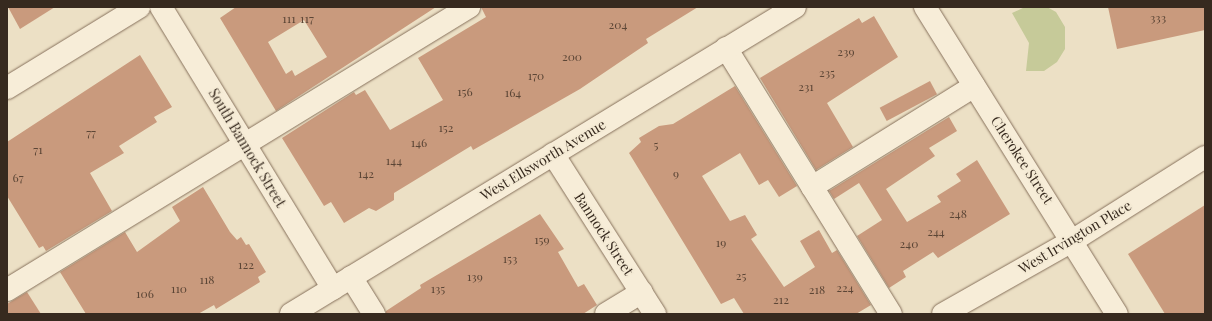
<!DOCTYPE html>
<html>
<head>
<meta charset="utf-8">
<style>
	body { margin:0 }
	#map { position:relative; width:1212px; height:321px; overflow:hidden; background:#ece0c5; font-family:"Playfair Display",serif }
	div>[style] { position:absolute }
	.green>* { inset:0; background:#c6ca99 }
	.building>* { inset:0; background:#c99a7d; transform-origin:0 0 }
	.roads { filter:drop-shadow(0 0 1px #87715c) drop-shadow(0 0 1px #87715c) }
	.minor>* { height:22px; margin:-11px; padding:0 11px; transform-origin:11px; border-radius:11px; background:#f7edd8 }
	span { translate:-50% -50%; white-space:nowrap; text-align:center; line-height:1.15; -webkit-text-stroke:3.5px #f4ead4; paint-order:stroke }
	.number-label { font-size:12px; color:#5c4636 }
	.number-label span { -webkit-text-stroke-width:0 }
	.street-label { font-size:14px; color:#372a1f }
	.frame { position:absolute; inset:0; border:8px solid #372a1f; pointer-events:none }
</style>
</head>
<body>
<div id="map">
	<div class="green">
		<i style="clip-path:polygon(1025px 7px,1047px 7px,1056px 12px,1065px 27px,1065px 49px,1057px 62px,1044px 71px,1026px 71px,1029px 43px,1012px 13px)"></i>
	</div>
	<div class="building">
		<i style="clip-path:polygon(8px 7px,55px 7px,20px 29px)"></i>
		<i style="clip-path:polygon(evenodd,236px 7px,436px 7px,276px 111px,220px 18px,236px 7px,304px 20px,327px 57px,295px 76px,292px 70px,286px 74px,268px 42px,304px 20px)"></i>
		<i style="clip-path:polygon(481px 7px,698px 7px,646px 39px,648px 43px,580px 89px,473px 150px,471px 146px,394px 193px,394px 200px,376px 211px,369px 208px,344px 223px,331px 202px,324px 206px,282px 138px,354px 92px,356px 95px,365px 90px,390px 130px,443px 100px,418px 58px,486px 17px)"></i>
		<i style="clip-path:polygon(1108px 7px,1205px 7px,1205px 30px,1117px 49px)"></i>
		<i style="clip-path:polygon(874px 16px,898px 57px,827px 103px,853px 147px,816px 170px,760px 78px,859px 18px,862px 23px)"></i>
		<i style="clip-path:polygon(140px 55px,172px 107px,154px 117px,157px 122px,119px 146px,124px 153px,90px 173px,112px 211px,46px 251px,43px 246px,39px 248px,7px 196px,7px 142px)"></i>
		<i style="left:930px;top:81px;width:15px;height:57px;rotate:62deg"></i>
		<i style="clip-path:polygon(735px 86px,797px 186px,779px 197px,768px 180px,759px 185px,740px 153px,702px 176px,730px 221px,745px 215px,757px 235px,751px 239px,784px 287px,815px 267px,800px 241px,819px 230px,832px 253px,837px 250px,871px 305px,856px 314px,744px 314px,734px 298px,721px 304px,629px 153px,641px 142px,639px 138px,659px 126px,673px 124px)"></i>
		<i style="clip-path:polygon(949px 117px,957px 131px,929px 148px,935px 156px,886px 189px,907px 222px,941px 202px,937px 196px,961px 181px,956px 174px,977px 160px,1010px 214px,938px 258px,933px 252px,903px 271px,906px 277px,889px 288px,857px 236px,882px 220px,859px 183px,834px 199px,829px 191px)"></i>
		<i style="clip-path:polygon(203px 187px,230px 232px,237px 240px,241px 237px,246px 245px,249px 244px,266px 272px,258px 277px,260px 282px,216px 309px,214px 305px,198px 314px,86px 314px,60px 272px,125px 232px,137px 252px,180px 221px,172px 207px)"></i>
		<i style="clip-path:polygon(1205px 205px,1205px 314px,1165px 314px,1128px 254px)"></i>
		<i style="clip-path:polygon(540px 214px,564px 249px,558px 252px,578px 287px,584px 284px,597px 305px,583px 314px,386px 314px,386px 311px,421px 288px,420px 285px)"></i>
		<i style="clip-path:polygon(27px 292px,41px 314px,7px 314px,7px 304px)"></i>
	</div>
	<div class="roads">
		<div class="minor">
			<i style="left:161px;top:7px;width:330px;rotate:58.6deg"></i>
			<i style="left:925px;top:7px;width:362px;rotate:58deg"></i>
			<i style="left:726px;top:48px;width:313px;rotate:58.2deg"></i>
			<i style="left:7px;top:88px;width:155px;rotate:-31.5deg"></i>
			<i style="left:553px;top:154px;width:190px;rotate:57.5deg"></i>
			<i style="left:812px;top:187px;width:191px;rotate:-31.9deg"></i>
			<i style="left:351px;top:277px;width:44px;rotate:58.1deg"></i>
			<i style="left:7px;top:290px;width:542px;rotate:-31.49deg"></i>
			<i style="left:291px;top:314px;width:590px;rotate:-31.35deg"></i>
			<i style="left:606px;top:314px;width:42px;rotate:-31.4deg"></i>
			<i style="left:943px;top:314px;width:148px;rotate:-29.5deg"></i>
			<i style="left:1072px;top:241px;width:157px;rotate:-32.3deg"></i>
		</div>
	</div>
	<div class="number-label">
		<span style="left:1158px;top:18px">333</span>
		<span style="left:289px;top:19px">111</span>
		<span style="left:307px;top:19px">117</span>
		<span style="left:618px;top:25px">204</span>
		<span style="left:846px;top:52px">239</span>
		<span style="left:572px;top:57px">200</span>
		<span style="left:827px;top:73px">235</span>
		<span style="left:536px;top:76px">170</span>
		<span style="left:806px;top:87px">231</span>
		<span style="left:465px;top:92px">156</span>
		<span style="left:513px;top:93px">164</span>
		<span style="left:446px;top:128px">152</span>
		<span style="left:91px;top:133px">77</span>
		<span style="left:419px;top:143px">146</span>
		<span style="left:656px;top:145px">5</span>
		<span style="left:38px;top:150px">71</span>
		<span style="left:394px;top:161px">144</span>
		<span style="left:366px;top:174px">142</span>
		<span style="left:676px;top:174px">9</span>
		<span style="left:18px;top:178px">67</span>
		<span style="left:958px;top:214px">248</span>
		<span style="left:936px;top:232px">244</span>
		<span style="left:542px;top:240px">159</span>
		<span style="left:721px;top:243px">19</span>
		<span style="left:909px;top:244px">240</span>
		<span style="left:510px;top:259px">153</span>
		<span style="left:246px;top:265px">122</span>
		<span style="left:741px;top:276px">25</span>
		<span style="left:475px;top:277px">139</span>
		<span style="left:207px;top:280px">118</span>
		<span style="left:845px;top:288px">224</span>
		<span style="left:179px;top:289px">110</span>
		<span style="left:438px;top:289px">135</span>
		<span style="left:817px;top:290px">218</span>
		<span style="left:145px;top:294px">106</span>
		<span style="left:781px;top:300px">212</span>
	</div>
	<div class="street-label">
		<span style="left:247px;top:148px;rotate:59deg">South Bannock Street</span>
		<span style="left:543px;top:160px;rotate:-31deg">West Ellsworth Avenue</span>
		<span style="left:1022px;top:160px;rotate:57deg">Cherokee Street</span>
		<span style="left:604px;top:234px;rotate:57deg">Bannock Street</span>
		<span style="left:1075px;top:237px;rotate:-31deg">West Irvington Place</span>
	</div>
	<div class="frame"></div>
</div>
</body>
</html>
